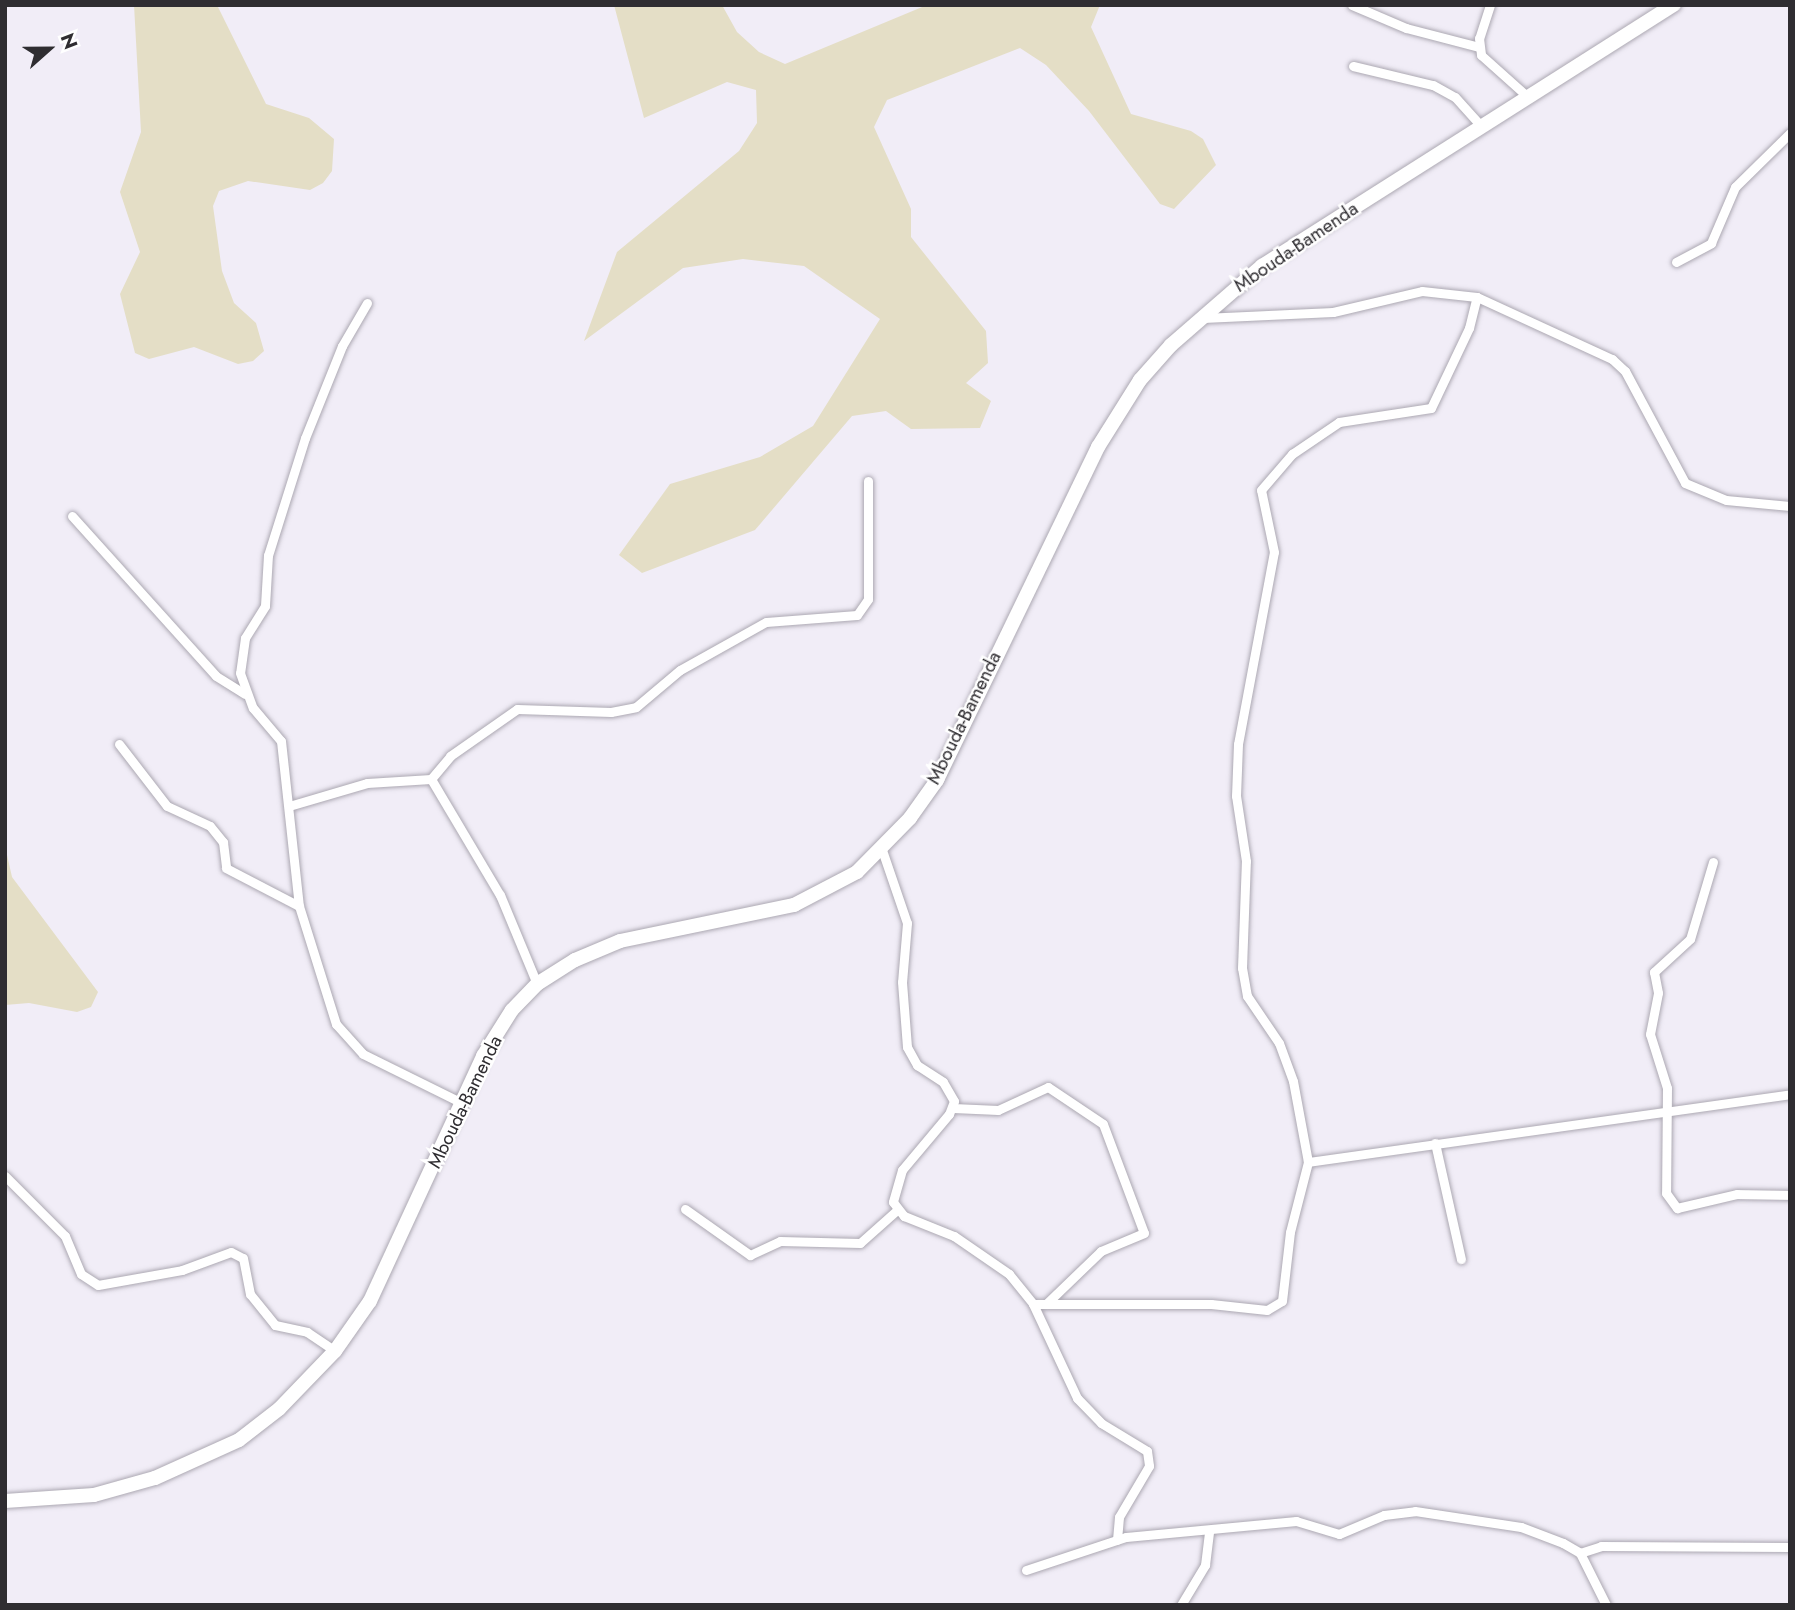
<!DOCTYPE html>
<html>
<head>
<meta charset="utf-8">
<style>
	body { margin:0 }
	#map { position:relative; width:1795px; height:1610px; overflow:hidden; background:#f1edf7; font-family:Jost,sans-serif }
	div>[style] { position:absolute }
	.green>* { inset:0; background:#e4dec6 }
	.roads { filter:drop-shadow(0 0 2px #aca8b2) drop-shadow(0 0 2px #aca8b2) }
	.minor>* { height:9px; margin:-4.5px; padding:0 4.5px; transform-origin:4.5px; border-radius:4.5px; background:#fff }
	.trunk>* { height:14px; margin:-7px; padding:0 7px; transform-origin:7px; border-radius:7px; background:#fff }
	span { translate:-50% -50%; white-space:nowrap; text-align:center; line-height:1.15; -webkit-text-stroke:5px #fff; paint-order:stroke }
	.street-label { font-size:19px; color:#2f2d31 }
	.frame { position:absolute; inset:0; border:7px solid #2f2d31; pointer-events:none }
	.north { position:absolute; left:14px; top:14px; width:70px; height:70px; -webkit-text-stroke:5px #fff; paint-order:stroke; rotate:69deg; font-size:19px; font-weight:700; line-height:28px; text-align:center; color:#2f2d31 }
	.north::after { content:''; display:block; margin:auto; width:24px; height:32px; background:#2f2d31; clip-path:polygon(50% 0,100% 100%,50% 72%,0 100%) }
</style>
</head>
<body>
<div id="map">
	<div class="green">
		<i style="clip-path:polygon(134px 5px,217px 5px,266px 104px,309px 118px,334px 139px,332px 171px,323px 183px,310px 190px,248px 181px,219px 191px,213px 206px,222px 271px,234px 303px,256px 323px,264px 351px,253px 361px,238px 364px,194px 347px,149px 359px,135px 353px,120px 294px,140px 252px,120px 192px,141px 132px)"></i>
		<i style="clip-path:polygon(614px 5px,722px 5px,737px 32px,759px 52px,785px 64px,927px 5px,1100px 5px,1091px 27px,1131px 114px,1191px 131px,1203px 139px,1216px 165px,1174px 209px,1160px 204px,1089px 111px,1046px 65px,1020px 48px,887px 100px,874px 127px,911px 209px,911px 237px,986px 331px,988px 363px,966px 383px,991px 401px,980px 428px,911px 429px,886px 411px,852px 416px,755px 530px,642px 573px,619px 555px,670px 484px,760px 457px,813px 426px,880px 319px,804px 266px,743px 259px,683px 268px,584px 341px,617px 252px,739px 151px,757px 123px,756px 90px,727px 82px,644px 118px)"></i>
		<i style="clip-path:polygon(5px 846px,12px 877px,98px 992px,91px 1007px,77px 1012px,29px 1003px,5px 1005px)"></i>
	</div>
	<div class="roads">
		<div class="minor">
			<i style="left:1352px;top:5px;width:59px;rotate:23.1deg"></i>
			<i style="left:1406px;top:28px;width:75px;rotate:14.6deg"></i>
			<i style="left:1490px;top:5px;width:35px;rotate:108deg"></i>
			<i style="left:1479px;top:38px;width:17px;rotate:83deg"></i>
			<i style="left:1481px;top:55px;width:63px;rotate:41.8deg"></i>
			<i style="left:1353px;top:66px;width:82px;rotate:13.4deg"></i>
			<i style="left:1433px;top:85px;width:25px;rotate:29deg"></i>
			<i style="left:1455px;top:97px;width:39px;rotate:48deg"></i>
			<i style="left:1676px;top:262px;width:40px;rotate:-28deg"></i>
			<i style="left:1711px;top:243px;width:61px;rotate:-66.8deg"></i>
			<i style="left:1735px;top:187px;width:77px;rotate:-44.5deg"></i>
			<i style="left:367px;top:303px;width:50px;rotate:120.2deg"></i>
			<i style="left:342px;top:346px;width:99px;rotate:111.9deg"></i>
			<i style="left:305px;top:438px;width:123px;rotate:107.5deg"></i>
			<i style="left:268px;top:555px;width:51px;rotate:93.4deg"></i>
			<i style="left:265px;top:606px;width:38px;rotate:122deg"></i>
			<i style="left:245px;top:638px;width:35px;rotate:98deg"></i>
			<i style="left:240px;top:673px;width:37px;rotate:70deg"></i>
			<i style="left:253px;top:708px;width:43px;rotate:49.7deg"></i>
			<i style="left:281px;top:741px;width:166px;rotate:83.8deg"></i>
			<i style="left:299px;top:906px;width:124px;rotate:72.6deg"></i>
			<i style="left:336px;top:1024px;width:40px;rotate:48deg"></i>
			<i style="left:363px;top:1054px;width:110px;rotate:26.3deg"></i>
			<i style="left:1203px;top:318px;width:130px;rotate:-2.6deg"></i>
			<i style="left:1333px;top:312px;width:91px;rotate:-13.3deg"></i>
			<i style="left:1422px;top:291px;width:55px;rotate:6.2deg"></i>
			<i style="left:1477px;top:297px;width:149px;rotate:24.7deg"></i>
			<i style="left:1612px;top:359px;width:18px;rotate:43deg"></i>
			<i style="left:1625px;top:371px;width:127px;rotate:61.8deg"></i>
			<i style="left:1685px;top:483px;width:44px;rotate:22.5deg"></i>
			<i style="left:1726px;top:500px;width:64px;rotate:5.4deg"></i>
			<i style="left:72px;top:516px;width:215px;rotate:48deg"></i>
			<i style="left:216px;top:676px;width:34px;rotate:32deg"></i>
			<i style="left:119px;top:744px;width:78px;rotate:52.3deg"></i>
			<i style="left:167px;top:806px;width:47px;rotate:24.9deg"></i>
			<i style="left:210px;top:826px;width:21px;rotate:51deg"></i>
			<i style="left:223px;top:842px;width:26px;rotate:83deg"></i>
			<i style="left:226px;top:868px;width:82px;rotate:27.5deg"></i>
			<i style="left:431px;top:779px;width:30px;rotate:-50deg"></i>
			<i style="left:450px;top:756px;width:82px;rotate:-35deg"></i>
			<i style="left:517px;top:709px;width:94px;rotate:1.8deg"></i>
			<i style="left:611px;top:712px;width:25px;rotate:-11deg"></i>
			<i style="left:636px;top:707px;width:57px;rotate:-40.1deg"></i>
			<i style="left:680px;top:670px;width:98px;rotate:-29.2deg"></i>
			<i style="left:766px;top:622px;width:91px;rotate:-4.4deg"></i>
			<i style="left:857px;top:615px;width:19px;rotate:-55deg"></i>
			<i style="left:868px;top:599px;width:118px;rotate:-90deg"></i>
			<i style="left:289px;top:806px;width:81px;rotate:-16.4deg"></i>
			<i style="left:367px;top:783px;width:64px;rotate:-3.6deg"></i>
			<i style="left:431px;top:779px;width:135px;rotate:59.3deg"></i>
			<i style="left:500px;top:895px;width:96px;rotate:67.4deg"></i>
			<i style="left:882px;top:850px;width:77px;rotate:71.1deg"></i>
			<i style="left:907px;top:923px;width:59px;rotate:94.8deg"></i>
			<i style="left:902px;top:982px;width:65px;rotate:85.6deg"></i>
			<i style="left:907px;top:1047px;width:21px;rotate:61deg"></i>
			<i style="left:917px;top:1065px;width:31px;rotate:33deg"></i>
			<i style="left:943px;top:1082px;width:22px;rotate:60deg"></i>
			<i style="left:954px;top:1101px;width:14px;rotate:111deg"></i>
			<i style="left:949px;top:1114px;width:73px;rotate:130deg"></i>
			<i style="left:902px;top:1170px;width:33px;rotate:106deg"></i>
			<i style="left:893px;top:1202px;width:18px;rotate:52deg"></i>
			<i style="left:904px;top:1216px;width:54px;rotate:21.8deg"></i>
			<i style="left:954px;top:1236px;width:67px;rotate:34.6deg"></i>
			<i style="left:1009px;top:1274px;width:38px;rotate:51deg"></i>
			<i style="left:1033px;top:1304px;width:104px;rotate:64.9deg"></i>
			<i style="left:1077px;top:1398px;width:35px;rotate:46deg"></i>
			<i style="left:1101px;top:1423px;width:54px;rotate:31.3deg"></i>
			<i style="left:1147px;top:1451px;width:15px;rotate:82deg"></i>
			<i style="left:1149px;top:1466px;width:59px;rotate:120.5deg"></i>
			<i style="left:1119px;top:1517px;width:23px;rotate:95deg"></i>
			<i style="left:1713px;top:862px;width:80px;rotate:106.6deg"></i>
			<i style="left:1690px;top:939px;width:49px;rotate:137.5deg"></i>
			<i style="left:1654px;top:972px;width:21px;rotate:79deg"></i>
			<i style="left:1658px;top:993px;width:42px;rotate:101deg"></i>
			<i style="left:1650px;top:1034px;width:57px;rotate:72.5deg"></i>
			<i style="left:1667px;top:1088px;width:105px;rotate:90.5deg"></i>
			<i style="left:1666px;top:1193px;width:19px;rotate:54deg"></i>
			<i style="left:1677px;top:1208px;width:62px;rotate:-13.1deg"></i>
			<i style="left:1737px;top:1194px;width:53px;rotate:1.1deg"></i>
			<i style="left:953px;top:1108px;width:45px;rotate:2.5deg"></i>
			<i style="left:998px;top:1110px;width:55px;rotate:-24.7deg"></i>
			<i style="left:1048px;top:1087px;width:66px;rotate:33.9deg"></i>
			<i style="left:1103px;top:1124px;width:116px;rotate:69.4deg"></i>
			<i style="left:1144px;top:1233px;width:47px;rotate:157.3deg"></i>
			<i style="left:1101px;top:1251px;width:76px;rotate:136.1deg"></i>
			<i style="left:1435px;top:1143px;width:119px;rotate:77.4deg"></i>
			<i style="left:1308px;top:1162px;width:487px;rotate:-8deg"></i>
			<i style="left:5px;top:1176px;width:85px;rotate:45deg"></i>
			<i style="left:65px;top:1236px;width:41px;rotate:67.2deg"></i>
			<i style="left:81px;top:1274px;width:20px;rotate:33deg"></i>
			<i style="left:98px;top:1285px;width:85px;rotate:-10.1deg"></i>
			<i style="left:182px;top:1270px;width:52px;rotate:-20.2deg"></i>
			<i style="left:231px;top:1252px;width:13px;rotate:27deg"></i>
			<i style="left:243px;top:1258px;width:37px;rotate:79deg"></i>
			<i style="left:250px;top:1294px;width:40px;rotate:51deg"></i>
			<i style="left:275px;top:1325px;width:33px;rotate:12deg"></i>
			<i style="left:307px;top:1332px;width:34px;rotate:34deg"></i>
			<i style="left:685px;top:1209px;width:80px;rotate:35.3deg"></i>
			<i style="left:750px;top:1255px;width:33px;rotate:-25deg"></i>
			<i style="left:780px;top:1241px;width:80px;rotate:1.4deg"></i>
			<i style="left:860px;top:1243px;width:50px;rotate:-41.7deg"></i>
			<i style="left:1033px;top:1304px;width:178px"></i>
			<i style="left:1211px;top:1304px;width:56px;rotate:6.1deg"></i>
			<i style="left:1267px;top:1310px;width:17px;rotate:-31deg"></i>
			<i style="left:1282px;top:1301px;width:69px;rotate:-83.4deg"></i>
			<i style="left:1290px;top:1232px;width:72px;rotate:-75.6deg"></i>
			<i style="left:1308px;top:1162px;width:82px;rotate:-100.5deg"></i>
			<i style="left:1293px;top:1081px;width:40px;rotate:-110.2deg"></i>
			<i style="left:1279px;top:1043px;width:57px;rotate:-124.2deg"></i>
			<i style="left:1247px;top:996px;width:28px;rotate:-100deg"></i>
			<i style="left:1242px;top:968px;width:107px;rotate:-87.9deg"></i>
			<i style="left:1246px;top:861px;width:66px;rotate:-98.7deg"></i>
			<i style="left:1236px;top:796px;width:52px;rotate:-87.8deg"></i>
			<i style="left:1238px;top:744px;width:195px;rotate:-79.4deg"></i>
			<i style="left:1274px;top:552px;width:63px;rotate:-101.8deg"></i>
			<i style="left:1261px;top:490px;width:48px;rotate:-49.3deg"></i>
			<i style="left:1292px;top:454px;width:57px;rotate:-34.2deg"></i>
			<i style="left:1339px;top:422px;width:93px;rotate:-8.7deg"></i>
			<i style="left:1431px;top:408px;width:89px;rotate:-64.6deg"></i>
			<i style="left:1469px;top:328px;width:32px;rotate:-76deg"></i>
			<i style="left:1580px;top:1553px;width:22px;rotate:-18deg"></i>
			<i style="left:1601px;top:1546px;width:189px;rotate:0.3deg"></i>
			<i style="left:1026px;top:1570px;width:105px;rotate:-18.3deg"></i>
			<i style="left:1126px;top:1537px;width:171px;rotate:-5.4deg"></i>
			<i style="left:1296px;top:1521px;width:45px;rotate:16.8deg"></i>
			<i style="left:1339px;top:1534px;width:49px;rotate:-22.9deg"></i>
			<i style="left:1384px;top:1515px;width:31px;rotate:-7deg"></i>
			<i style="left:1415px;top:1511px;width:107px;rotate:8.6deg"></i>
			<i style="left:1521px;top:1527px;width:45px;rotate:20.9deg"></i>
			<i style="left:1563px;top:1543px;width:20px;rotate:30deg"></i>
			<i style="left:1580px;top:1553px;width:58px;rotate:63.4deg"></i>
			<i style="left:1181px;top:1605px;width:47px;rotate:-59deg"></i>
			<i style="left:1205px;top:1565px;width:34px;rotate:-83deg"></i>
		</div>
		<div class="trunk">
			<i style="left:5px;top:1501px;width:89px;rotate:-3.9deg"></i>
			<i style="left:94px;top:1495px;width:63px;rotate:-15.6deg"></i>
			<i style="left:155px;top:1478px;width:92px;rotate:-24.3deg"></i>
			<i style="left:239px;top:1440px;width:51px;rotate:-37.8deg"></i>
			<i style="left:279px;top:1409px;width:81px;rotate:-46deg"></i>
			<i style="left:335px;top:1351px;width:61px;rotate:-55deg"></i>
			<i style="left:370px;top:1301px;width:270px;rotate:-65.2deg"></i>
			<i style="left:483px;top:1056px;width:54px;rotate:-57.8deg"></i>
			<i style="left:512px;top:1010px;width:36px;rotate:-46deg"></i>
			<i style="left:537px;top:984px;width:45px;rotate:-32.3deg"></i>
			<i style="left:575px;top:960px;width:49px;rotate:-22.9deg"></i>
			<i style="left:620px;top:941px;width:178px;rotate:-11.7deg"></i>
			<i style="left:794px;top:905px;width:71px;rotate:-27.6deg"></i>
			<i style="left:857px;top:872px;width:76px;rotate:-45.5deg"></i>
			<i style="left:910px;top:818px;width:47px;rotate:-54.6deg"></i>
			<i style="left:937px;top:780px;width:370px;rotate:-64.2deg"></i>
			<i style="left:1098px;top:447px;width:79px;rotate:-57.9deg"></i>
			<i style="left:1140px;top:380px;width:47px;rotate:-48.5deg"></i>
			<i style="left:1171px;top:345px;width:121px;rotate:-41deg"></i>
			<i style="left:1262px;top:266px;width:488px;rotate:-32.4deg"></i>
		</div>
	</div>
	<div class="street-label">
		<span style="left:1296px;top:247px;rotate:-34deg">Mbouda-Bamenda</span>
		<span style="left:964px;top:718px;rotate:-64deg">Mbouda-Bamenda</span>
		<span style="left:465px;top:1102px;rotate:-64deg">Mbouda-Bamenda</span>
	</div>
	<div class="frame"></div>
	<div class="north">N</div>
</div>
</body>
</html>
